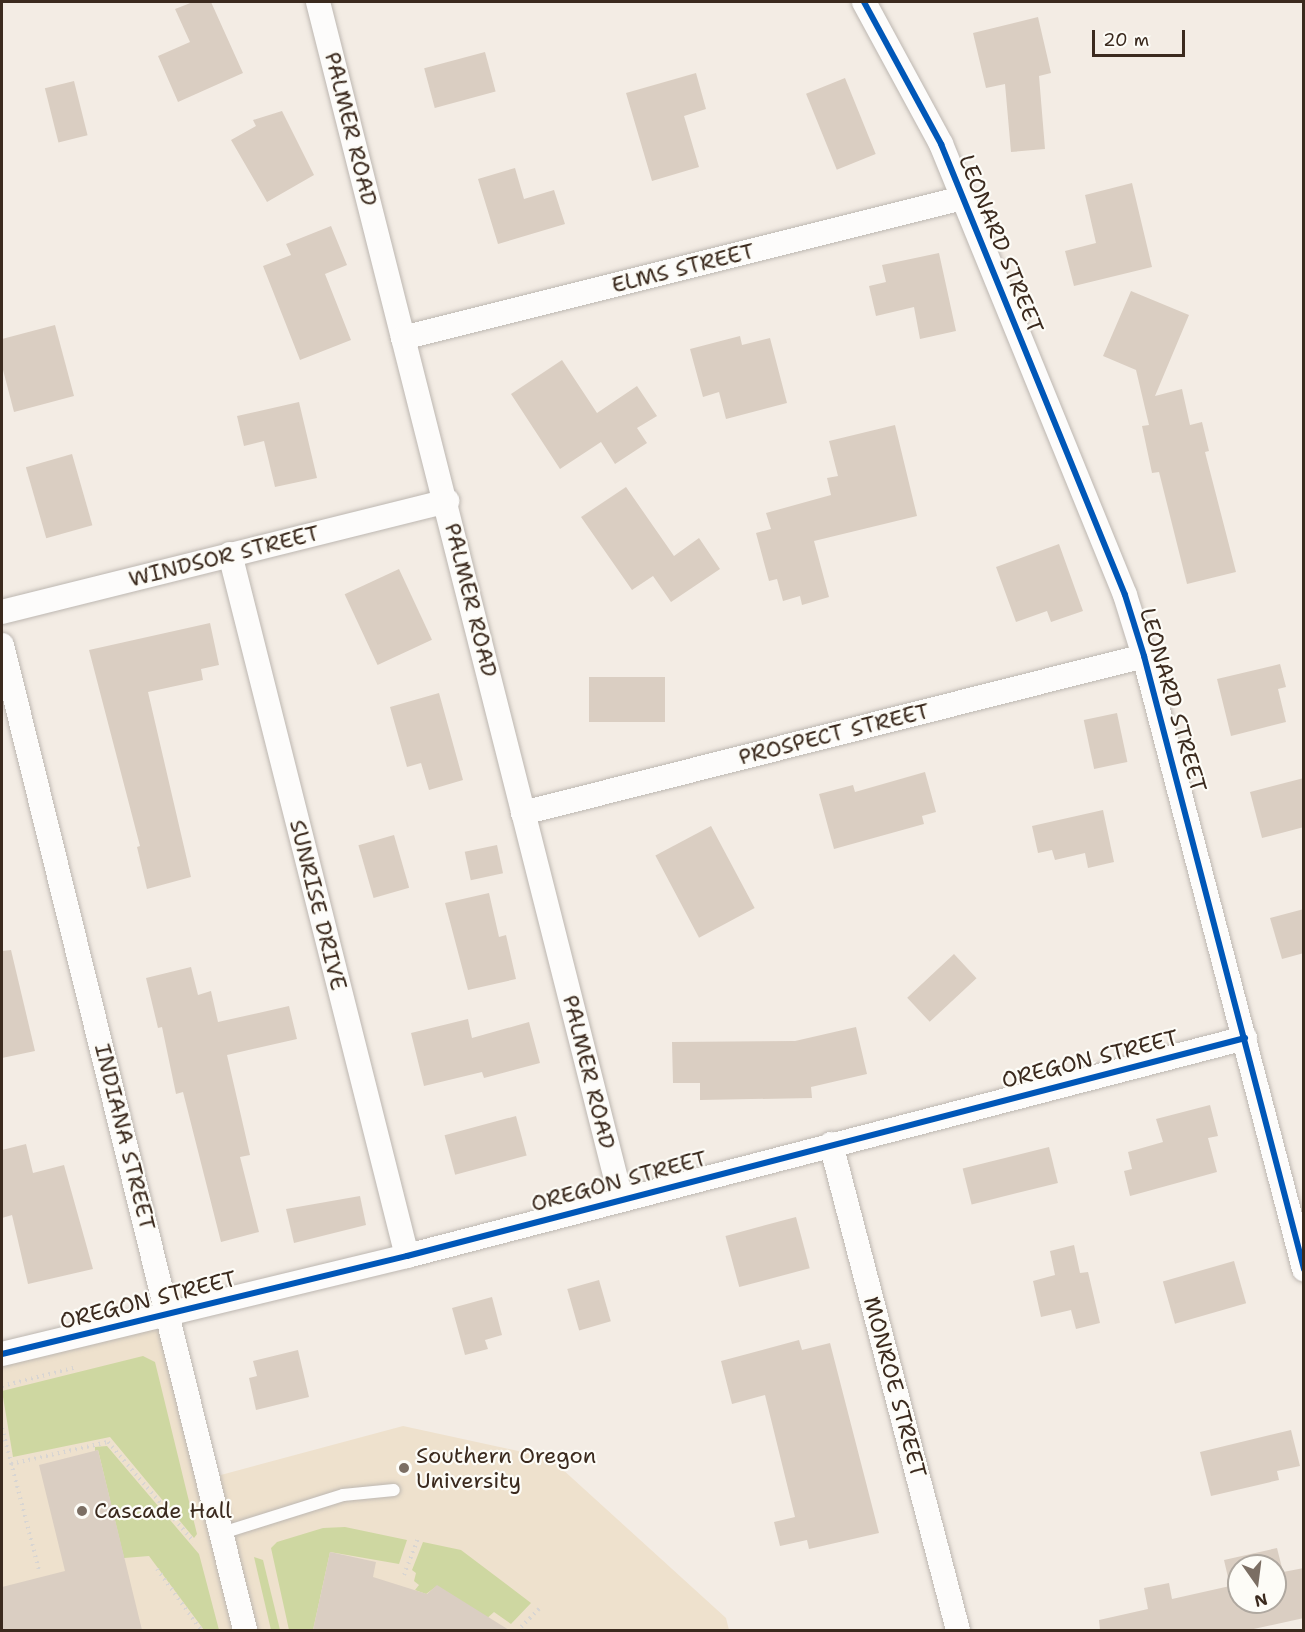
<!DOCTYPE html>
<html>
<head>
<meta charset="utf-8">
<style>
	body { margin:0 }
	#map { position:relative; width:1305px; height:1632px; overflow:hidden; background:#f3ece4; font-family:"Shantell Sans",sans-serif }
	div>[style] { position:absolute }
	.built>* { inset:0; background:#eee1cd }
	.green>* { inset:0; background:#ced7a1 }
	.building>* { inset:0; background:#dacec2; transform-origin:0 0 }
	.path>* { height:4px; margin-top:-2px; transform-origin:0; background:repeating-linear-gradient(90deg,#d8d5d2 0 1.5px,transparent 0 6px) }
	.roads { filter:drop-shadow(0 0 2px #bdb7b1) drop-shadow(0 0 2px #bdb7b1) }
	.service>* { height:12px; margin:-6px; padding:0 6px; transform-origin:6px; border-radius:6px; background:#fdfcfb }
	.minor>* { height:24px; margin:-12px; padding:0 12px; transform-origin:12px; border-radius:12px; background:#fdfcfb }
	.cycleway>* { height:6px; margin:-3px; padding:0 3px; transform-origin:3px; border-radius:3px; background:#0057b8 }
	.dots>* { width:16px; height:16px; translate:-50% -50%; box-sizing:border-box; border:3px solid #fdfcf7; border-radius:50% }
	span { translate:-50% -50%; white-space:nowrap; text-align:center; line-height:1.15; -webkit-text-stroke:4.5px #fdfcf7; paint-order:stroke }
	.street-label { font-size:22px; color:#3b2a1e }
	.poi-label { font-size:22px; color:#3b2a1e }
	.left { translate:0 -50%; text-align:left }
	.frame { position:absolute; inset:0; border:3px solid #3b2a1e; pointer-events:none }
	.north { position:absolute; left:1227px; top:1554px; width:60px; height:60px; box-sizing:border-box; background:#fdfcf7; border:2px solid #afa8a0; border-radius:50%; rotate:166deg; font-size:16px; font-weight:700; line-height:24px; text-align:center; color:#3b2a1e }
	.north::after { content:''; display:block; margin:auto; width:21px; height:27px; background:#7b6e63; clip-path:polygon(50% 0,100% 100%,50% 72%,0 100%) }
	.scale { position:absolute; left:1092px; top:30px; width:93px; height:27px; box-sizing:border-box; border:3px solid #3b2a1e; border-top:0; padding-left:8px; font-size:18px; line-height:21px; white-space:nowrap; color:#3b2a1e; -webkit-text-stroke:4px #fdfcf7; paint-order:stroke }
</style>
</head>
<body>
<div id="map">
	<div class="built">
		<i style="clip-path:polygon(168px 1317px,206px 1479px,403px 1426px,550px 1458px,726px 1618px,729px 1630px,2px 1630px,2px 1358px)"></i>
	</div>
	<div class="green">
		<i style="clip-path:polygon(143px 1356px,155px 1362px,197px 1534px,194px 1538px,110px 1437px,13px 1457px,2px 1391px)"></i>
		<i style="clip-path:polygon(107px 1446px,199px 1554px,219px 1630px,204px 1630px,149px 1556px,124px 1558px,98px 1450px,95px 1451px,95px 1447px)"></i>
		<i style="clip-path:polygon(345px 1527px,407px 1540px,399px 1564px,330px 1552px,313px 1630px,289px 1630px,271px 1548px,277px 1542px,323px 1528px)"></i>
		<i style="clip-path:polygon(423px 1542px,461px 1550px,531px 1603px,511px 1624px,494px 1612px,474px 1630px,454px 1630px,458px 1625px,437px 1586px,426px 1594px,415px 1590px,419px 1585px,414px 1581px,416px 1573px,412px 1570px)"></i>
		<i style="clip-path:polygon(254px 1557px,263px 1560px,280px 1630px,271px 1630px)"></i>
	</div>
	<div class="building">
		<i style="clip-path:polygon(193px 2px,211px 2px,243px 73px,178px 102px,158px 56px,190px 42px,175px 9px)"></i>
		<i style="clip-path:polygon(1038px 17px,1051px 73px,1039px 76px,1045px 149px,1011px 152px,1005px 84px,986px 88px,973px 33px)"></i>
		<i style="left:485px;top:52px;width:41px;height:63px;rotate:75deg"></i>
		<i style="clip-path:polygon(696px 73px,706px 109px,684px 116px,699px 167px,652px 181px,626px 93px)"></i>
		<i style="left:845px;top:78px;width:82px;height:42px;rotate:68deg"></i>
		<i style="left:74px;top:81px;width:56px;height:30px;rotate:76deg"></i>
		<i style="clip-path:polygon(282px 111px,314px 175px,267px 202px,231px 140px,256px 126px,253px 120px)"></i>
		<i style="clip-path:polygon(515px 168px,524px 199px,554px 190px,565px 224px,498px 244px,478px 179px)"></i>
		<i style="clip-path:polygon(1132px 183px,1152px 267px,1074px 286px,1065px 251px,1096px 243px,1085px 195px)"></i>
		<i style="clip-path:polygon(331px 226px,347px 265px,325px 274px,351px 340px,300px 360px,263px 266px,291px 255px,286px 244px)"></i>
		<i style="clip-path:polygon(939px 253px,956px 331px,920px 339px,914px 307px,876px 316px,869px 286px,886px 282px,882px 265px)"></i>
		<i style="clip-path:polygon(1131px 291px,1189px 315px,1155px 396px,1182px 389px,1190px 425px,1202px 422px,1209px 451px,1205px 452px,1236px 572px,1187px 584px,1159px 472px,1152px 473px,1142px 426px,1149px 425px,1136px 370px,1103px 356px)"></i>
		<i style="clip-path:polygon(55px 325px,74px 396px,14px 412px,2px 366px,2px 339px)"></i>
		<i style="clip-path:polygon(740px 336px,742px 345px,770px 338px,787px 403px,726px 419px,719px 392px,703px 397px,690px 349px)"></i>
		<i style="clip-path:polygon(562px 360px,597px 413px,637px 386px,657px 416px,637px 428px,647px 443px,615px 464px,601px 442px,560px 469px,511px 394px)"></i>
		<i style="clip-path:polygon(299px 402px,317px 478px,275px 487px,264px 441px,244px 446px,237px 416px)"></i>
		<i style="clip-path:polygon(895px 425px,917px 516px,814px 541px,829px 597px,802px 605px,800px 596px,783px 601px,777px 579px,769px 581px,756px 533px,771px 529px,766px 513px,831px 495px,827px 478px,838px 476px,829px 441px)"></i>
		<i style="left:72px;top:454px;width:74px;height:48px;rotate:74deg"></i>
		<i style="clip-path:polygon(626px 487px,674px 556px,699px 538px,720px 569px,671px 602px,653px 576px,632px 590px,581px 517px)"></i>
		<i style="clip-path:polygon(1059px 544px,1083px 611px,1051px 622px,1047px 611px,1016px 622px,996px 567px)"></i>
		<i style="left:399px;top:569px;width:78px;height:60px;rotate:65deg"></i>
		<i style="clip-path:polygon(210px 623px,219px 665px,201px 669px,203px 680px,148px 692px,191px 877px,147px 889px,137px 847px,140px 846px,89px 650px)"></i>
		<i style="clip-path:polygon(1280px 664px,1286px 687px,1278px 689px,1286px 722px,1231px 736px,1217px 679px)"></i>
		<i style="left:665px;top:677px;width:45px;height:76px;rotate:90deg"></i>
		<i style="clip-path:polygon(439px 693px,463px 780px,429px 790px,421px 763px,407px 767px,390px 707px)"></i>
		<i style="left:1117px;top:713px;width:50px;height:34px;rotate:78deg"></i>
		<i style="clip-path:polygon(925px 772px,936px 812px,922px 816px,924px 824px,834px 849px,819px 794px,853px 785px,855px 792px)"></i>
		<i style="clip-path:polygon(1304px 778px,1304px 827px,1262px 838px,1250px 792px)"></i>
		<i style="clip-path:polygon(1103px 810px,1114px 862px,1088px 868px,1085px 853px,1055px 860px,1052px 850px,1038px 853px,1032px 826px)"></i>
		<i style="left:711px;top:826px;width:93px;height:63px;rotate:62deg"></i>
		<i style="left:394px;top:835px;width:55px;height:37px;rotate:74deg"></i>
		<i style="left:497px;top:845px;width:29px;height:33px;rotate:78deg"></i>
		<i style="clip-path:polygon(489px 893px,499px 937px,506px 935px,516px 979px,468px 990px,445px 903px)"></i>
		<i style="clip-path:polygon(1304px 909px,1304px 953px,1282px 959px,1270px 918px)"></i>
		<i style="clip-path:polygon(11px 950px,35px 1051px,2px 1058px,2px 951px)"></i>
		<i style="left:954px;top:954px;width:33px;height:64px;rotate:47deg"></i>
		<i style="clip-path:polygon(191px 967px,198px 995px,211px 991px,218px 1022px,289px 1006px,297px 1039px,227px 1055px,250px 1155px,240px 1157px,259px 1232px,221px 1242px,183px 1092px,176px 1094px,162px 1027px,158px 1028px,146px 978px)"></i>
		<i style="clip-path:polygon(468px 1019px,472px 1038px,529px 1022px,540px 1063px,484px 1078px,482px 1072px,424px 1086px,411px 1033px)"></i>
		<i style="clip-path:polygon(856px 1027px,867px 1074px,811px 1087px,812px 1098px,700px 1100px,700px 1083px,673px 1083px,672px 1042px,795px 1041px)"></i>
		<i style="clip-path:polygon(1210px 1105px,1218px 1136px,1208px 1138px,1217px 1172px,1130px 1196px,1124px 1171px,1132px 1169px,1128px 1152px,1163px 1142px,1156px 1119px)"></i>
		<i style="left:516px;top:1116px;width:41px;height:74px;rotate:75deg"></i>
		<i style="clip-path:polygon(26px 1144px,33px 1173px,64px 1165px,93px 1269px,28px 1284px,12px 1215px,2px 1218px,2px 1150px)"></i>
		<i style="left:1049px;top:1147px;width:37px;height:89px;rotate:76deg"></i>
		<i style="clip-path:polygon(360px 1196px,366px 1225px,294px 1243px,286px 1209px)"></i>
		<i style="left:796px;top:1217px;width:53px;height:73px;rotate:75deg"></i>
		<i style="clip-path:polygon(1074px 1245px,1080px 1273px,1088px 1272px,1100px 1323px,1076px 1329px,1071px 1310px,1041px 1317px,1033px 1281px,1055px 1275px,1050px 1251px)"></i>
		<i style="left:1234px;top:1261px;width:44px;height:74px;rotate:74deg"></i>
		<i style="left:599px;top:1280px;width:43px;height:33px;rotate:74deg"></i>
		<i style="clip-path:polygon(492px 1297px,502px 1335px,485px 1340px,488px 1349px,465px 1355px,452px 1308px)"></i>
		<i style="clip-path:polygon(799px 1340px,802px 1350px,830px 1343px,879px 1533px,809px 1549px,807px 1540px,780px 1546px,774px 1522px,795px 1517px,765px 1395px,732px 1404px,721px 1361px)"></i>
		<i style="clip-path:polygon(298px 1350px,309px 1397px,256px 1410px,249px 1378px,257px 1376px,253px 1361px)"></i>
		<i style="clip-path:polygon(1291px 1430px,1300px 1466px,1277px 1471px,1279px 1480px,1211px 1496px,1200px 1452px)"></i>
		<i style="clip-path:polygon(98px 1450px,142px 1630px,2px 1630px,2px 1587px,65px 1571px,39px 1465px)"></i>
		<i style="clip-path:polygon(evenodd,1277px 1548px,1283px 1572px,1304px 1568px,1304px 1618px,1249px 1630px,1100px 1630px,1099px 1620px,1148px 1609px,1144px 1588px,1169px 1583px,1172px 1599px,1230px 1586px,1224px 1560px,1277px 1548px,1239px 1566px,1275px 1566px,1275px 1602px,1239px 1602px,1239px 1566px)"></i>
		<i style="clip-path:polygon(330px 1552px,376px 1562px,373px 1577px,427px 1594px,437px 1585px,509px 1630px,313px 1630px)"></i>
	</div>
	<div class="path">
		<i style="left:2px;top:1386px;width:77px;rotate:-14.2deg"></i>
		<i style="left:2px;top:1428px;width:147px;rotate:75.4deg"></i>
		<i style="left:11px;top:1464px;width:99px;rotate:-12.8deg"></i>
		<i style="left:108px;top:1442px;width:132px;rotate:49.3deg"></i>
		<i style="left:157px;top:1569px;width:75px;rotate:54.2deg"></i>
		<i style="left:404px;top:1575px;width:39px;rotate:-69deg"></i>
		<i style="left:521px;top:1627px;width:28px;rotate:-45deg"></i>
	</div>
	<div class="roads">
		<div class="service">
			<i style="left:222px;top:1533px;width:127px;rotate:-17.4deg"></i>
			<i style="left:343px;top:1495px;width:51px;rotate:-5.6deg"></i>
		</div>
		<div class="minor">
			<i style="left:318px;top:2px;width:1235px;rotate:75.79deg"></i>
			<i style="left:864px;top:2px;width:162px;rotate:61.5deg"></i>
			<i style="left:941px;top:144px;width:487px;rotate:67.8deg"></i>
			<i style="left:1125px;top:595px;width:64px;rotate:72.7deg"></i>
			<i style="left:1144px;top:656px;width:634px;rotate:75.37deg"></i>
			<i style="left:403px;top:338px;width:577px;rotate:-14.04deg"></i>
			<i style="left:230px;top:554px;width:724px;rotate:75.85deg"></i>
			<i style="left:2px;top:612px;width:459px;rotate:-14deg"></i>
			<i style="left:2px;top:645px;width:1015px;rotate:76.14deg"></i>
			<i style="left:523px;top:813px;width:641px;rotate:-14.19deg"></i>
			<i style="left:831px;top:1144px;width:502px;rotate:75.36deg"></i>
			<i style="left:2px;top:1354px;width:417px;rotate:-13.6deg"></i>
			<i style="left:407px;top:1256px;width:866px;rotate:-14.58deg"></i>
		</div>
	</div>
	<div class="cycleway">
		<i style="left:864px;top:2px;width:162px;rotate:61.5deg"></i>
		<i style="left:941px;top:144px;width:487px;rotate:67.8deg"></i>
		<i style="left:1125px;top:595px;width:64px;rotate:72.7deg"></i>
		<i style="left:1144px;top:656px;width:634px;rotate:75.37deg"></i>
		<i style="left:2px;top:1354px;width:417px;rotate:-13.6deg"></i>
		<i style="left:407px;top:1256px;width:866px;rotate:-14.58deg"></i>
	</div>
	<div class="dots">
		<i style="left:404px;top:1468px;background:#7b6e63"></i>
		<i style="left:82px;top:1511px;background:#7b6e63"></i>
	</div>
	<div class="street-label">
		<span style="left:351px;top:129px;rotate:76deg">PALMER ROAD</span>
		<span style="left:1001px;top:244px;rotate:68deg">LEONARD STREET</span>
		<span style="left:683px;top:268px;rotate:-14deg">ELMS STREET</span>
		<span style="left:224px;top:556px;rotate:-14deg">WINDSOR STREET</span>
		<span style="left:471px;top:600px;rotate:76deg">PALMER ROAD</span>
		<span style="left:1173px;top:700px;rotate:74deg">LEONARD STREET</span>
		<span style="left:834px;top:734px;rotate:-14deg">PROSPECT STREET</span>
		<span style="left:318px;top:905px;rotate:76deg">SUNRISE DRIVE</span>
		<span style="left:1090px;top:1059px;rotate:-14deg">OREGON STREET</span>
		<span style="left:589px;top:1072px;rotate:76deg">PALMER ROAD</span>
		<span style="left:125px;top:1137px;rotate:76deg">INDIANA STREET</span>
		<span style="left:619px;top:1181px;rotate:-15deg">OREGON STREET</span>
		<span style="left:148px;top:1300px;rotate:-14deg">OREGON STREET</span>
		<span style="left:895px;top:1387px;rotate:75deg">MONROE STREET</span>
	</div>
	<div class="poi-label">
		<span class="left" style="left:416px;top:1468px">Southern Oregon<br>University</span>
		<span class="left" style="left:94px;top:1511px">Cascade Hall</span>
	</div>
	<div class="frame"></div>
	<div class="north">N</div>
	<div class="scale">20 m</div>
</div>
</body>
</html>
